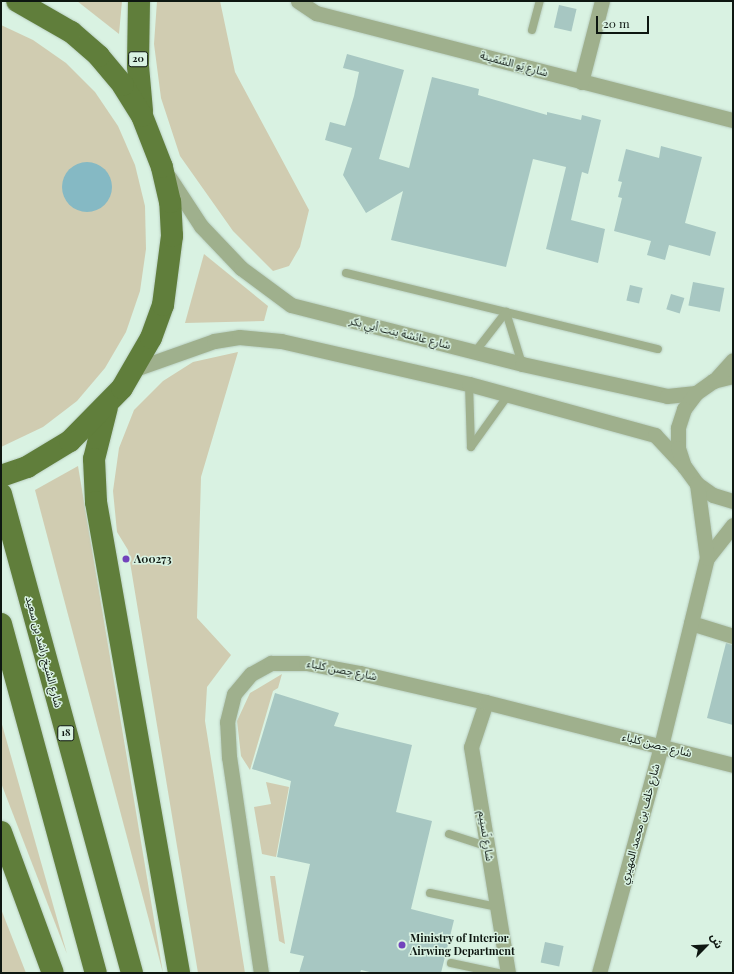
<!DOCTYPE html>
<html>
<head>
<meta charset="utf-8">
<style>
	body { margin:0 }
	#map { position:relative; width:734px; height:974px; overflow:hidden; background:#d9f2e2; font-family:"Playfair Display","Noto Sans Arabic",serif }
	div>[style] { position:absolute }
	.green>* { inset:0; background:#d0ccb1 }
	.water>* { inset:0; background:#85b9c4 }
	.round { border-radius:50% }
	.building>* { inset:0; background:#a7c7c2; transform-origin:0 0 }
	.roads { filter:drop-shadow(0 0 1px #b9cfc1) drop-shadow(0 0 1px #b9cfc1) }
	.service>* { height:8px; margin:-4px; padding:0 4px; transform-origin:4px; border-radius:4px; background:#9fb08d }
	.minor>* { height:15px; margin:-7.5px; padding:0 7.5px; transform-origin:7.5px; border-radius:7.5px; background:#9fb08d }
	.primary>* { height:22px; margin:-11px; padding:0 11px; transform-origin:11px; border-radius:11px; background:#607e3b }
	.dots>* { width:11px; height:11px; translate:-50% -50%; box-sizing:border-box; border:2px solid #d9f2e2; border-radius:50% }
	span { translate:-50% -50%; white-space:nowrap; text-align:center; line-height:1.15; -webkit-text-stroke:3px #d9f2e2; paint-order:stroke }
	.shield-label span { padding:1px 3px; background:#d9f2e2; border:1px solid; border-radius:3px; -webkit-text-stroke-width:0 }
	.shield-label { font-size:10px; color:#0e1711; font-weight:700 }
	.street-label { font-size:11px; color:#0e1711 }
	.poi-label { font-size:11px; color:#0e1711; font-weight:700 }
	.left { translate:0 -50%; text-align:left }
	.frame { position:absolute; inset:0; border:2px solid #0e1711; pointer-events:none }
	.north { position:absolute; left:686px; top:926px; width:40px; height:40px; -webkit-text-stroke:3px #d9f2e2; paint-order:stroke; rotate:66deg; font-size:11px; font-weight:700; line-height:16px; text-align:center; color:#0e1711 }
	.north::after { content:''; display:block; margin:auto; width:14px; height:18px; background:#0e1711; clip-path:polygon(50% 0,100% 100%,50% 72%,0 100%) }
	.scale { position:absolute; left:596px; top:16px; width:53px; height:18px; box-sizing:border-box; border:2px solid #0e1711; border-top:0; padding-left:5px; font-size:12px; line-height:14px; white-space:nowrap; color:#0e1711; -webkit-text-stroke:3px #d9f2e2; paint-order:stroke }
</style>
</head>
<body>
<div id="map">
	<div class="green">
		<i style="clip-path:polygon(77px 1px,122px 1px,119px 34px)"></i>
		<i style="clip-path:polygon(157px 1px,220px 1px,235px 72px,309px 210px,300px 247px,289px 266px,273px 271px,233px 231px,180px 156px,161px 98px,154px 44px)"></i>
		<i style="clip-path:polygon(1px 25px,33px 40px,66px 63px,95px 92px,118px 126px,135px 165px,145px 206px,146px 249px,140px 291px,126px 332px,105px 368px,77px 401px,43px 427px,1px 447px)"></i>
		<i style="clip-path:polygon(204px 254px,268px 306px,264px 321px,185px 323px)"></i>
		<i style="clip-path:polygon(238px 352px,201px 477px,197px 618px,231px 655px,207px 687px,205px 721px,245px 973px,198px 973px,128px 550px,117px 532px,113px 491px,119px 448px,134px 410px,163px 381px,193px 362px)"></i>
		<i style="clip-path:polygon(78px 466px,163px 973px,35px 490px)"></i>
		<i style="clip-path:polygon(282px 674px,278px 688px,273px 691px,250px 770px,241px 756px,237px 721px,250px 693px)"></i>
		<i style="clip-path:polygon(1px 721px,67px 954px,1px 783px)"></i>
		<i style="clip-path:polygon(266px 782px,289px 787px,276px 857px,262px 854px,254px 807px,271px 804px)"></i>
		<i style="clip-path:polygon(270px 876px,275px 876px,285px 944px,279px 941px)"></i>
		<i style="clip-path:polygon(1px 909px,26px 973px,1px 973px)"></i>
	</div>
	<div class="water">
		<i class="round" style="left:62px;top:162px;width:50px;height:50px"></i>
	</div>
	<div class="building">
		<i style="left:559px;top:5px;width:18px;height:23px;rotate:13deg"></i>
		<i style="clip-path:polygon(347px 54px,404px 70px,379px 159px,409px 168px,432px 77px,479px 89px,478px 95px,547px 115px,547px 112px,581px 120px,582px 115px,601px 120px,588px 174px,582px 172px,571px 220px,605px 229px,598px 263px,546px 249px,566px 167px,533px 159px,506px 267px,391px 240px,403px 191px,366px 213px,343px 175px,352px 148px,325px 140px,330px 122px,345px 126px,354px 96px,359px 72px,343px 68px)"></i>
		<i style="clip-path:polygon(661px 146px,702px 157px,685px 223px,716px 232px,710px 256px,669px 245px,665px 260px,647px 255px,651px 241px,614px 231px,622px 198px,618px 197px,622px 182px,618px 181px,626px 149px,659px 158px)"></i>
		<i style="left:693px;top:282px;width:32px;height:24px;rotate:11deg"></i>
		<i style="left:630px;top:285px;width:13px;height:16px;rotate:13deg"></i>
		<i style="left:671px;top:294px;width:14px;height:16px;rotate:17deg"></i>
		<i style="clip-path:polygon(726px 643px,733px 645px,733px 725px,707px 718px)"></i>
		<i style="clip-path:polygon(275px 693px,339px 713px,334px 726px,412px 745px,396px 812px,432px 821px,411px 909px,454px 920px,441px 973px,374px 973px,361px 970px,360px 973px,299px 973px,304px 956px,290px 953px,310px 864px,277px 857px,291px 781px,252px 769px)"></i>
		<i style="left:545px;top:942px;width:19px;height:21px;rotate:12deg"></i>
	</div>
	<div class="roads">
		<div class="service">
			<i style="left:532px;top:30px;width:30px;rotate:-75deg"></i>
			<i style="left:346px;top:273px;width:321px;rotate:13.7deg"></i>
			<i style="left:506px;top:312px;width:54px;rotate:72.9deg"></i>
			<i style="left:475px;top:352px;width:51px;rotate:-52.2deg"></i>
			<i style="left:469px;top:384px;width:63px;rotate:88.2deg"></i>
			<i style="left:471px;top:447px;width:65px;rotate:-54.4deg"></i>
			<i style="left:449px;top:834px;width:40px;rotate:18deg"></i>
			<i style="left:430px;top:893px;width:68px;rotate:11.8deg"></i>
			<i style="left:451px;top:963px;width:48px;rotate:12deg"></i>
		</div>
		<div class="minor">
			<i style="left:298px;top:1px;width:22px;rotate:34deg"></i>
			<i style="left:316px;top:13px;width:431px;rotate:14.4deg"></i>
			<i style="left:581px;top:82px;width:84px;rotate:-75.5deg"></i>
			<i style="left:169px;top:177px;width:59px;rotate:56.9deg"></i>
			<i style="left:201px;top:226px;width:58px;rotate:46.4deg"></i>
			<i style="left:241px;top:268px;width:62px;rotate:36.5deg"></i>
			<i style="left:291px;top:305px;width:238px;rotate:14.3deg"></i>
			<i style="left:522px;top:364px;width:148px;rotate:12.4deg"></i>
			<i style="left:667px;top:396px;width:29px;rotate:-6deg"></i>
			<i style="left:135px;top:369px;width:84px;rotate:-19.5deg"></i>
			<i style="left:214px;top:341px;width:25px;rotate:-9deg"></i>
			<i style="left:239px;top:337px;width:42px;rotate:5.4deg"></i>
			<i style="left:281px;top:341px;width:193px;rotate:12.9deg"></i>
			<i style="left:469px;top:384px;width:193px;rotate:15.3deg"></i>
			<i style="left:655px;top:435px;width:42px;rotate:46.9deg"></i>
			<i style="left:733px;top:376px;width:21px;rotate:166deg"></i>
			<i style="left:713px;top:381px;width:21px;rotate:145deg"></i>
			<i style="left:696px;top:393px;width:20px;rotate:127deg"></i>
			<i style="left:684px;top:409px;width:20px;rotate:108deg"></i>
			<i style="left:678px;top:428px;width:20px;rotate:90deg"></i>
			<i style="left:678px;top:448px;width:19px;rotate:72deg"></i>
			<i style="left:684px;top:466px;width:22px;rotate:54deg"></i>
			<i style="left:697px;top:484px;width:19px;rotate:35deg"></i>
			<i style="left:713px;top:495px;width:21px;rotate:17deg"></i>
			<i style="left:714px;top:381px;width:28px;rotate:-48deg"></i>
			<i style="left:707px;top:558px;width:42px;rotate:-51.8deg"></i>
			<i style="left:691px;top:623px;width:44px;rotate:17.2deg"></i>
			<i style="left:486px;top:702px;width:47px;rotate:108.4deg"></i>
			<i style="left:471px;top:747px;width:229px;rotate:80.7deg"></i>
			<i style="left:261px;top:973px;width:218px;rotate:-98.4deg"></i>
			<i style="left:229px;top:757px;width:35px;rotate:-93deg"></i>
			<i style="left:227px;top:722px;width:29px;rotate:-76deg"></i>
			<i style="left:234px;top:694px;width:26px;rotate:-50deg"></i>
			<i style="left:251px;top:674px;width:23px;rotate:-29deg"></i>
			<i style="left:271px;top:663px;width:35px"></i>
			<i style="left:306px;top:663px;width:55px;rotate:10.5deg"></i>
			<i style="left:360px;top:673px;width:129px;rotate:13deg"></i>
			<i style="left:486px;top:702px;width:255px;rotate:14.3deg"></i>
			<i style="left:599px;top:973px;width:235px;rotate:-74.7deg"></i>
			<i style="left:661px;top:746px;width:194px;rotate:-76.3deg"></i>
			<i style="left:707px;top:558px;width:75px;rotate:-97.7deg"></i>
		</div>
		<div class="primary">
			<i style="left:139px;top:1px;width:65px;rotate:90.9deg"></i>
			<i style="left:138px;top:66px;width:45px;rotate:84.9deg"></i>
			<i style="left:107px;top:407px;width:54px;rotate:104deg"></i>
			<i style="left:94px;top:459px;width:43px;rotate:87.3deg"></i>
			<i style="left:96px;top:502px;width:478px;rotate:80deg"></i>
			<i style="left:1px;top:476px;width:28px;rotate:-19deg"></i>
			<i style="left:27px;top:467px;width:50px;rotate:-31.2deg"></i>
			<i style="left:70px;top:441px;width:74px;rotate:-45.5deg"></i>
			<i style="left:122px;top:388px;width:58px;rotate:-59.9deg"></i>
			<i style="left:151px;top:338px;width:35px;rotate:-70deg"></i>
			<i style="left:163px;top:305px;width:70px;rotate:-82.6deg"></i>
			<i style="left:172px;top:236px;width:34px;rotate:-93deg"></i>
			<i style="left:170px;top:202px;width:36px;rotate:-103deg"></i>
			<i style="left:162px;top:167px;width:55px;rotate:-111.4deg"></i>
			<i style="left:142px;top:116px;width:36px;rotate:-122deg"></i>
			<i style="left:123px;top:85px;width:38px;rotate:-130deg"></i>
			<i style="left:99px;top:56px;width:37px;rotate:-139deg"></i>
			<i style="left:71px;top:32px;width:62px;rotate:-150.1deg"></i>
			<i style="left:1px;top:494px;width:497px;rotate:74.7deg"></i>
			<i style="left:1px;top:624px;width:362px;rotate:74.8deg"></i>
			<i style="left:1px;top:832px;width:150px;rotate:69.8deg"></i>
		</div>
	</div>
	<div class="dots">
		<i style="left:126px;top:559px;background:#7244bc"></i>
		<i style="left:402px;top:945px;background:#7244bc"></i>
	</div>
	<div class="shield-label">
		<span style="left:138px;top:59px">20</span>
		<span style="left:66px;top:733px">18</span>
	</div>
	<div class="street-label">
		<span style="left:514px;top:64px;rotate:15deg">شارع يَو السِّمَينة</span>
		<span style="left:400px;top:333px;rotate:14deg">شارع عائشة بنت أبي بكر</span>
		<span style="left:44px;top:652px;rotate:75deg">شارع الشيخ راشد بن سعيد</span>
		<span style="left:342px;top:670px;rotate:11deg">شارع حِصن كلباء</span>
		<span style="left:657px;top:745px;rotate:14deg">شارع حِصن كلباء</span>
		<span style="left:640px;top:824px;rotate:-75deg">شارع خلف بن محمد المهيري</span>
		<span style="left:486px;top:836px;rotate:81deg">شارع تَسنِيم</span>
	</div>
	<div class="poi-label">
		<span class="left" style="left:134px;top:559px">A00273</span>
		<span class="left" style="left:410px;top:945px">Ministry of Interior<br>Airwing Department</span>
	</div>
	<div class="frame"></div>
	<div class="north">ش</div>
	<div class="scale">20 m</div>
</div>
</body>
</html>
